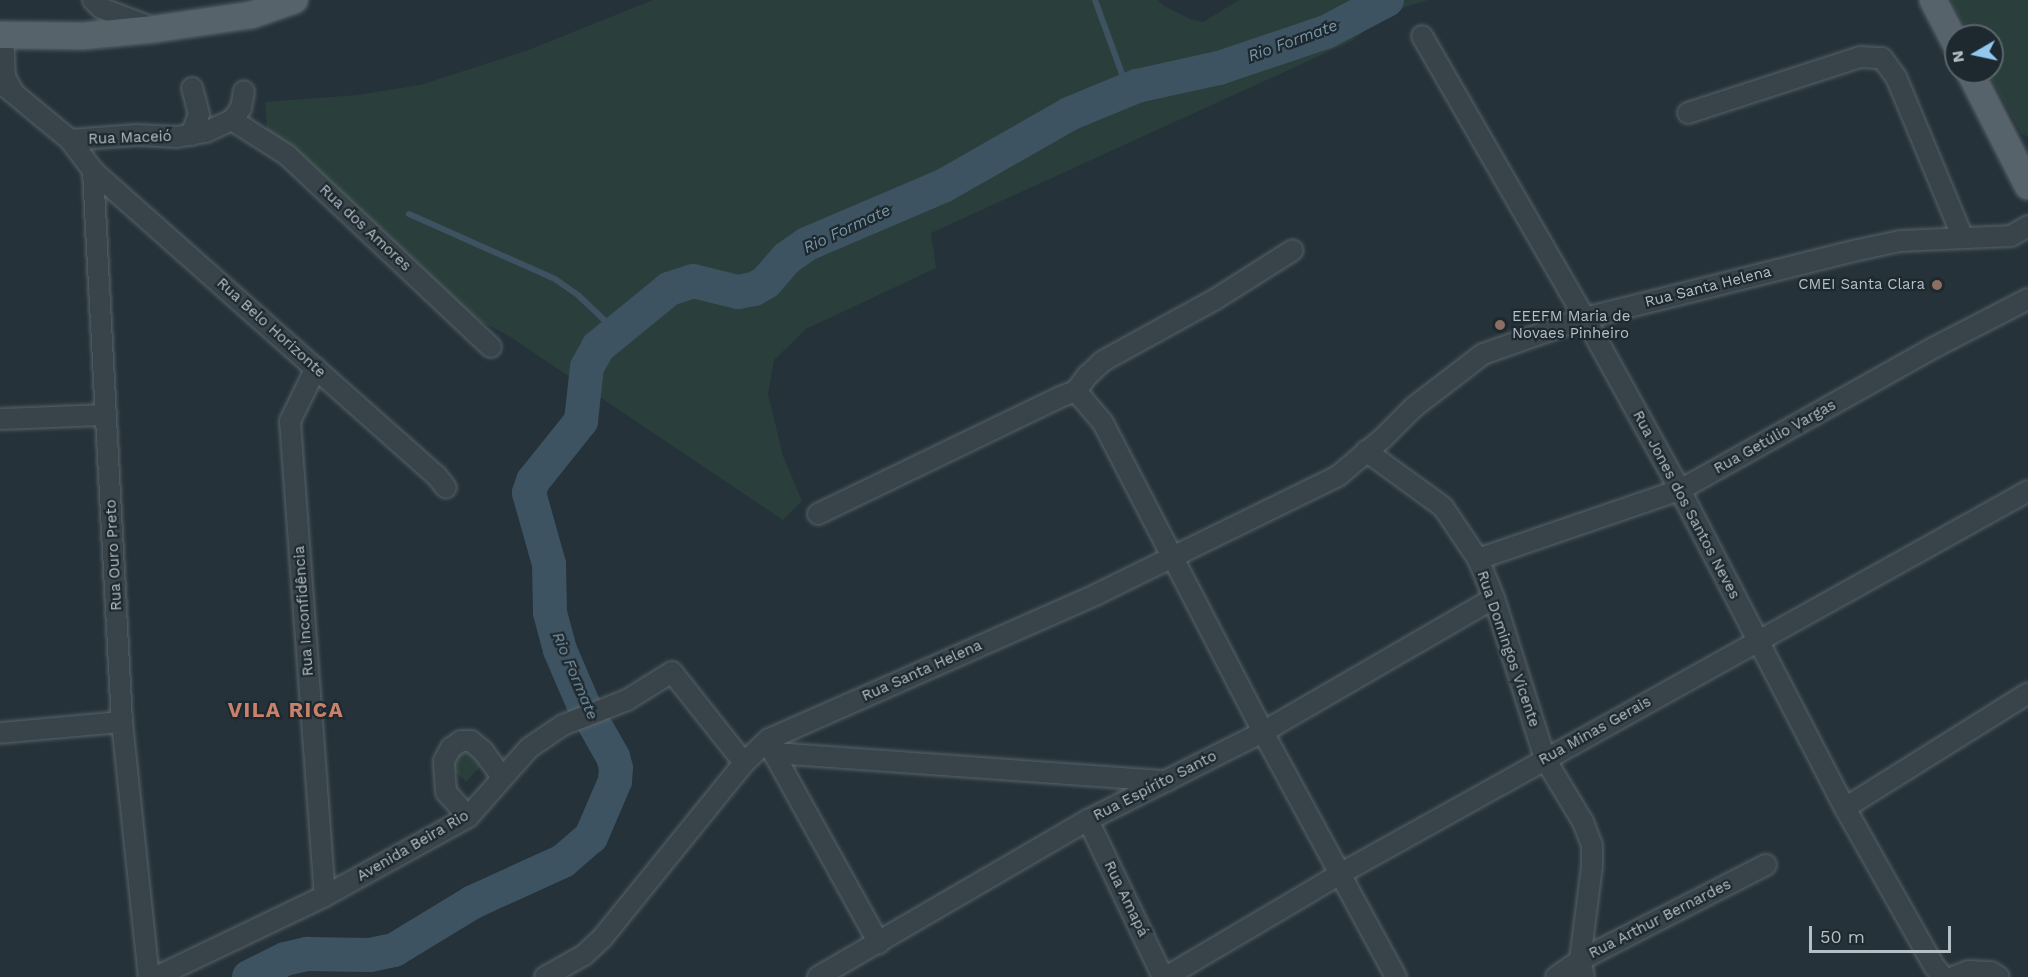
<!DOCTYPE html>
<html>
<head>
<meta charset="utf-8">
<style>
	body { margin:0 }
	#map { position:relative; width:2028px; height:977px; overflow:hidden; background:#25323a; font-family:"Work Sans",sans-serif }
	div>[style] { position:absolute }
	.green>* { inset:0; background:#2a3f3b }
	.stream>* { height:6px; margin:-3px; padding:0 3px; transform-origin:3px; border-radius:3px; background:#3d5361 }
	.river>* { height:34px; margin:-17px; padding:0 17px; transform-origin:17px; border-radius:17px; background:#3d5361 }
	.roads { filter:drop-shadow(0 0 2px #576268) drop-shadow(0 0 2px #576268) }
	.minor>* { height:20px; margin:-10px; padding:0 10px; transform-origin:10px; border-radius:10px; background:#39444a }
	.major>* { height:26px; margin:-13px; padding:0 13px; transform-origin:13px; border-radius:13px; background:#57636a }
	.dots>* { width:16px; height:16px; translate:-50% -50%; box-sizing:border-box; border:3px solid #1e282f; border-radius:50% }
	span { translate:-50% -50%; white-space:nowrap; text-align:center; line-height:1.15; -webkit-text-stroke:4.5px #1e282f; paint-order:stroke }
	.street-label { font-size:15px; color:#b4bfc6 }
	.poi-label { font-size:15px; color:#b4bfc6 }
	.right { translate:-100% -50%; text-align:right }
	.left { translate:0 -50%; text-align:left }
	.water-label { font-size:16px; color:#7895a6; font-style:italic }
	.district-label { font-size:21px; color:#c9816c; font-weight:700; letter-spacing:1.5px }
	.north { position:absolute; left:1944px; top:24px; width:60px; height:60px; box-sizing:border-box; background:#1e282f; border:2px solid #5a646b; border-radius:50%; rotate:261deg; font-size:16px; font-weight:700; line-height:24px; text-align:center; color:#b4bfc6 }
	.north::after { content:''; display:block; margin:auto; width:21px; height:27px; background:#92c8ed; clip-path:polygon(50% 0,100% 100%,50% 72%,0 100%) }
	.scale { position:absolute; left:1809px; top:926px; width:142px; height:27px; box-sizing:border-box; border:3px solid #b4bfc6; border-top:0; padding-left:8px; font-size:18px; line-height:21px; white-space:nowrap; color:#b4bfc6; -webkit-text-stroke:4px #1e282f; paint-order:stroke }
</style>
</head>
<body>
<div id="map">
	<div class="green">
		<i style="clip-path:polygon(653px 0,1158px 0,1164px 6px,1190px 19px,1203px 22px,1239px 0,1428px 0,1386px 13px,1352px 41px,931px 233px,936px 268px,806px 329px,774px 360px,768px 394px,783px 456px,802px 501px,783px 520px,509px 336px,429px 294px,267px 133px,265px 102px,358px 95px,420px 85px,526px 51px)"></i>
		<i style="clip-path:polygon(1951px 0,2028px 0,2028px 137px,2021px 133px,1988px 72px,1992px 72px,1992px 36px,1970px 36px)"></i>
		<i style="clip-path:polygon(471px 750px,484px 763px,466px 782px,452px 769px,454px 758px,460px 752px)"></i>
	</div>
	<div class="stream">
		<i style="left:1095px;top:0;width:96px;rotate:69.9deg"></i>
		<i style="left:409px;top:214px;width:160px;rotate:24deg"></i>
		<i style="left:555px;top:279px;width:29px;rotate:35deg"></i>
		<i style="left:579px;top:296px;width:52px;rotate:43.5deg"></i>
	</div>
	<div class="river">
		<i style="left:249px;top:977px;width:40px;rotate:-26.6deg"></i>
		<i style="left:285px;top:959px;width:23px;rotate:-13deg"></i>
		<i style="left:307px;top:954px;width:63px;rotate:0.9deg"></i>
		<i style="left:370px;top:955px;width:25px;rotate:-12deg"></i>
		<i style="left:394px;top:950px;width:92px;rotate:-31.3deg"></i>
		<i style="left:473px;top:902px;width:99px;rotate:-24.5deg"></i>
		<i style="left:563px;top:861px;width:37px;rotate:-41deg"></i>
		<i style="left:591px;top:837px;width:61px;rotate:-66.8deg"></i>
		<i style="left:615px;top:781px;width:13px;rotate:-86deg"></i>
		<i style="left:616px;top:768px;width:11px;rotate:-105deg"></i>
		<i style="left:613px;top:757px;width:59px;rotate:-119.6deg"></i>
		<i style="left:584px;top:706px;width:61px;rotate:-113.2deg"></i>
		<i style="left:560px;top:650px;width:39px;rotate:-105deg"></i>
		<i style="left:550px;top:612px;width:48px;rotate:-91.2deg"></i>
		<i style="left:549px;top:564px;width:74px;rotate:-105.7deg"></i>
		<i style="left:529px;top:493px;width:13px;rotate:-72deg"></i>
		<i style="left:533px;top:481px;width:77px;rotate:-51.3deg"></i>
		<i style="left:581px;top:421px;width:54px;rotate:-83.7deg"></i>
		<i style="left:587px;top:367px;width:23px;rotate:-61deg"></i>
		<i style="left:598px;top:347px;width:92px;rotate:-39.2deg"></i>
		<i style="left:669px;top:289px;width:25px;rotate:-18deg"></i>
		<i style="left:693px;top:281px;width:46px;rotate:13.7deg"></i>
		<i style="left:738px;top:292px;width:16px;rotate:-11deg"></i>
		<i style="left:754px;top:289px;width:14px;rotate:-30deg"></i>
		<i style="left:766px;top:282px;width:32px;rotate:-49deg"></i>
		<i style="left:787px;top:258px;width:24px;rotate:-35deg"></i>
		<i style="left:807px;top:244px;width:148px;rotate:-23.1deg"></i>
		<i style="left:943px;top:186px;width:145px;rotate:-29.7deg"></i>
		<i style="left:1069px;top:114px;width:74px;rotate:-22.4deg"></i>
		<i style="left:1137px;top:86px;width:84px;rotate:-12.4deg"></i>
		<i style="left:1219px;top:68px;width:113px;rotate:-18.6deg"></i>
		<i style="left:1326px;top:32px;width:69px;rotate:-27.7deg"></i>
	</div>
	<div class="roads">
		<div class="minor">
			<i style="left:93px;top:0;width:11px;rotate:45deg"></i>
			<i style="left:101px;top:8px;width:56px;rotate:21deg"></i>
			<i style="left:3px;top:35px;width:42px;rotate:87.3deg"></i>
			<i style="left:5px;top:77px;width:18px;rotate:61deg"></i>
			<i style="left:1422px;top:36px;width:326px;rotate:60deg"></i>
			<i style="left:1585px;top:318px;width:196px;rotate:61.1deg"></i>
			<i style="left:1680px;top:490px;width:358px;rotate:62.6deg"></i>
			<i style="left:1845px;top:808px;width:181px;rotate:60.6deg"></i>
			<i style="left:1934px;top:966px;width:14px;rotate:51deg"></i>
			<i style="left:0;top:82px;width:91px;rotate:39.6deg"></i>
			<i style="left:70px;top:140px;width:39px;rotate:53deg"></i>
			<i style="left:93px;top:171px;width:552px;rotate:86.99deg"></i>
			<i style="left:122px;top:722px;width:256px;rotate:84deg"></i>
			<i style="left:1688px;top:113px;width:181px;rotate:-18deg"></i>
			<i style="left:1860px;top:57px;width:22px;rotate:3deg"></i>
			<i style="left:1882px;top:58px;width:24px;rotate:54deg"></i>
			<i style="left:1896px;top:77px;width:174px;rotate:67.4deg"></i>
			<i style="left:232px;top:120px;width:65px;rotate:32.5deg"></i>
			<i style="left:287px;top:155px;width:280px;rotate:43.3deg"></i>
			<i style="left:191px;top:135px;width:22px;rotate:-69deg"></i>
			<i style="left:199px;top:114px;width:27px;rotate:-105deg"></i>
			<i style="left:70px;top:140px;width:67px;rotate:-4.3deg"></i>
			<i style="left:137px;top:135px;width:40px;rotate:2.9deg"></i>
			<i style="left:177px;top:137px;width:29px;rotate:-10deg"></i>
			<i style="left:206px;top:132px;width:29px;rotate:-25deg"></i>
			<i style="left:232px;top:120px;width:15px;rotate:-53deg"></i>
			<i style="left:241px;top:108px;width:17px;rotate:-80deg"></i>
			<i style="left:93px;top:171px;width:458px;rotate:41.6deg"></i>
			<i style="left:436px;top:475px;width:16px;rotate:52deg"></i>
			<i style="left:316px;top:368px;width:59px;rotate:116.1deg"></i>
			<i style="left:290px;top:421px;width:476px;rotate:85.8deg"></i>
			<i style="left:1076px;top:391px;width:19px;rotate:-54deg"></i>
			<i style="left:1087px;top:376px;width:22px;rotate:-43deg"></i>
			<i style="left:1103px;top:361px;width:127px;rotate:-28.8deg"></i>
			<i style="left:1214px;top:300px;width:93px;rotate:-32.3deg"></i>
			<i style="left:0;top:419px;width:106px;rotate:-2.2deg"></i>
			<i style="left:1366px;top:451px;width:95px;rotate:36deg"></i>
			<i style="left:1443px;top:507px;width:63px;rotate:56.1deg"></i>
			<i style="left:1478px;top:559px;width:42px;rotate:67.7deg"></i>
			<i style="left:1494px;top:598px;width:169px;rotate:72.4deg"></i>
			<i style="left:1545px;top:759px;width:74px;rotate:58.9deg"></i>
			<i style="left:1583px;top:822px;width:25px;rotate:69deg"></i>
			<i style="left:1592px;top:845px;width:21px;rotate:90deg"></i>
			<i style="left:1592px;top:866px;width:95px;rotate:97.3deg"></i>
			<i style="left:1580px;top:960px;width:17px;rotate:77deg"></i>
			<i style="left:818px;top:514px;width:269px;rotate:-25.8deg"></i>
			<i style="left:1060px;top:397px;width:17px;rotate:-21deg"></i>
			<i style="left:1076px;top:391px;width:42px;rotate:49.8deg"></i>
			<i style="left:1103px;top:423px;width:348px;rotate:62.6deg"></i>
			<i style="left:1263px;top:732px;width:279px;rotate:61.5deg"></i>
			<i style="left:1478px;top:559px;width:213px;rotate:-18.9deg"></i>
			<i style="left:1680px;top:490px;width:292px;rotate:-29.3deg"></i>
			<i style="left:1935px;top:347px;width:105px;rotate:-27.3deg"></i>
			<i style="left:0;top:733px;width:122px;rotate:-5.2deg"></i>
			<i style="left:768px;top:743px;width:229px;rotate:61deg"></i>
			<i style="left:774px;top:753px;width:394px;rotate:4.1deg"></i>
			<i style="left:1845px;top:808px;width:216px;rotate:-32.1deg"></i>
			<i style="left:468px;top:817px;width:33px;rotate:-131deg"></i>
			<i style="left:446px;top:792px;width:31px;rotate:-94deg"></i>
			<i style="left:444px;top:761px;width:15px;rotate:-62deg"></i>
			<i style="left:451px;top:748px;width:12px;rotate:-35deg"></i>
			<i style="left:461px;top:741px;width:10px"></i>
			<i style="left:471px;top:741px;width:16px;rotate:40deg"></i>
			<i style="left:483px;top:751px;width:32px;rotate:54deg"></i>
			<i style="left:1088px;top:820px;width:174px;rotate:64.5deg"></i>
			<i style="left:156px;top:977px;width:187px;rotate:-25.6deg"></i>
			<i style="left:325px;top:896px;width:163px;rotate:-28.9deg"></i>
			<i style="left:468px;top:817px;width:92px;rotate:-48.5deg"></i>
			<i style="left:529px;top:748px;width:41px;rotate:-34.1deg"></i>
			<i style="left:563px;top:725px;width:69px;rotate:-21.3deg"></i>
			<i style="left:627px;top:700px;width:53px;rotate:-31.9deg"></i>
			<i style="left:672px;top:672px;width:116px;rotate:51.6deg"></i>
			<i style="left:545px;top:977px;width:45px;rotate:-29.4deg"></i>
			<i style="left:584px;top:955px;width:26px;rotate:-43deg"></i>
			<i style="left:603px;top:937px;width:224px;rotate:-51deg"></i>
			<i style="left:744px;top:763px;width:35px;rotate:-44deg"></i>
			<i style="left:769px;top:739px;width:359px;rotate:-23.8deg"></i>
			<i style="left:1097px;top:594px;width:268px;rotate:-26.1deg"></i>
			<i style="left:1338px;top:476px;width:59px;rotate:-40.2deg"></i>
			<i style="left:1383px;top:438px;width:44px;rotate:-45deg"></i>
			<i style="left:1414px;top:407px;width:87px;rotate:-37.5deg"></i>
			<i style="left:1483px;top:354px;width:108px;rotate:-19.4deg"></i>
			<i style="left:1585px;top:318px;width:281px;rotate:-14deg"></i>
			<i style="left:1858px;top:250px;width:43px;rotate:-12.1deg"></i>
			<i style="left:1900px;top:241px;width:111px;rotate:-2.6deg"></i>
			<i style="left:2011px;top:236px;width:20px;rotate:-30deg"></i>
			<i style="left:818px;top:977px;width:312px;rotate:-30.2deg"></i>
			<i style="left:1088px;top:820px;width:196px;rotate:-26.7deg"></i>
			<i style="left:1263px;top:732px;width:267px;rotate:-30.1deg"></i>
			<i style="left:1166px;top:977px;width:202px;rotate:-30.6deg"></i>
			<i style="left:1340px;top:874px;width:787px;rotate:-29.1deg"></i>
			<i style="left:1556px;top:977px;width:29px;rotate:-35deg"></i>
			<i style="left:1580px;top:960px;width:209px;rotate:-27.1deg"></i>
			<i style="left:1953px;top:977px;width:17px;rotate:-21deg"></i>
			<i style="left:1969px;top:971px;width:22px;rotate:3deg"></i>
			<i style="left:1991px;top:972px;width:9px;rotate:32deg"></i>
		</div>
		<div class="major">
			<i style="left:1933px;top:0;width:50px;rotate:62.4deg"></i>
			<i style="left:0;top:35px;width:83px;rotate:0.7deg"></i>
			<i style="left:83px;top:36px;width:72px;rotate:-5.6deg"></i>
			<i style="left:155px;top:29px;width:97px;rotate:-8.3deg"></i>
			<i style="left:251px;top:15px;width:46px;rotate:-19.2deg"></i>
			<i style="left:1970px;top:72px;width:128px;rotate:63deg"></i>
		</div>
	</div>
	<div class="dots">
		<i style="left:1937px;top:285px;background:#8d6e63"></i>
		<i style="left:1500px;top:325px;background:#8d6e63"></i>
	</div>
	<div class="street-label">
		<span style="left:130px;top:138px;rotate:-2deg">Rua Maceió</span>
		<span style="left:365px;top:228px;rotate:43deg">Rua dos Amores</span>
		<span style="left:1708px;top:287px;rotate:-14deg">Rua Santa Helena</span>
		<span style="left:271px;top:328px;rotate:42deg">Rua Belo Horizonte</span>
		<span style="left:1775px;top:437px;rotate:-29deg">Rua Getúlio Vargas</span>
		<span style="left:1686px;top:505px;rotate:62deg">Rua Jones dos Santos Neves</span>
		<span style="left:114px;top:555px;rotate:-93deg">Rua Ouro Preto</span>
		<span style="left:304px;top:611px;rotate:-94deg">Rua Inconfidência</span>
		<span style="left:1508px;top:649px;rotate:71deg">Rua Domingos Vicente</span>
		<span style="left:922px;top:671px;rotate:-24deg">Rua Santa Helena</span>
		<span style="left:1595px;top:731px;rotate:-29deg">Rua Minas Gerais</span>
		<span style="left:1155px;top:786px;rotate:-27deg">Rua Espírito Santo</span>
		<span style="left:413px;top:846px;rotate:-30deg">Avenida Beira Rio</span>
		<span style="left:1126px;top:899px;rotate:64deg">Rua Amapá</span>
		<span style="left:1660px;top:919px;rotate:-27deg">Rua Arthur Bernardes</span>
	</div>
	<div class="poi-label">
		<span class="right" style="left:1925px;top:285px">CMEI Santa Clara</span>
		<span class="left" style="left:1512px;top:325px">EEEFM Maria de<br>Novaes Pinheiro</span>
	</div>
	<div class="water-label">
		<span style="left:1293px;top:41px;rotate:-20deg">Rio Formate</span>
		<span style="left:847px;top:229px;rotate:-25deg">Rio Formate</span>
		<span style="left:575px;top:676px;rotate:67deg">Rio Formate</span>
	</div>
	<div class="district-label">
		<span style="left:286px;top:710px">VILA RICA</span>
	</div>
	<div class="north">N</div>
	<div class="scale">50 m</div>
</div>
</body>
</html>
